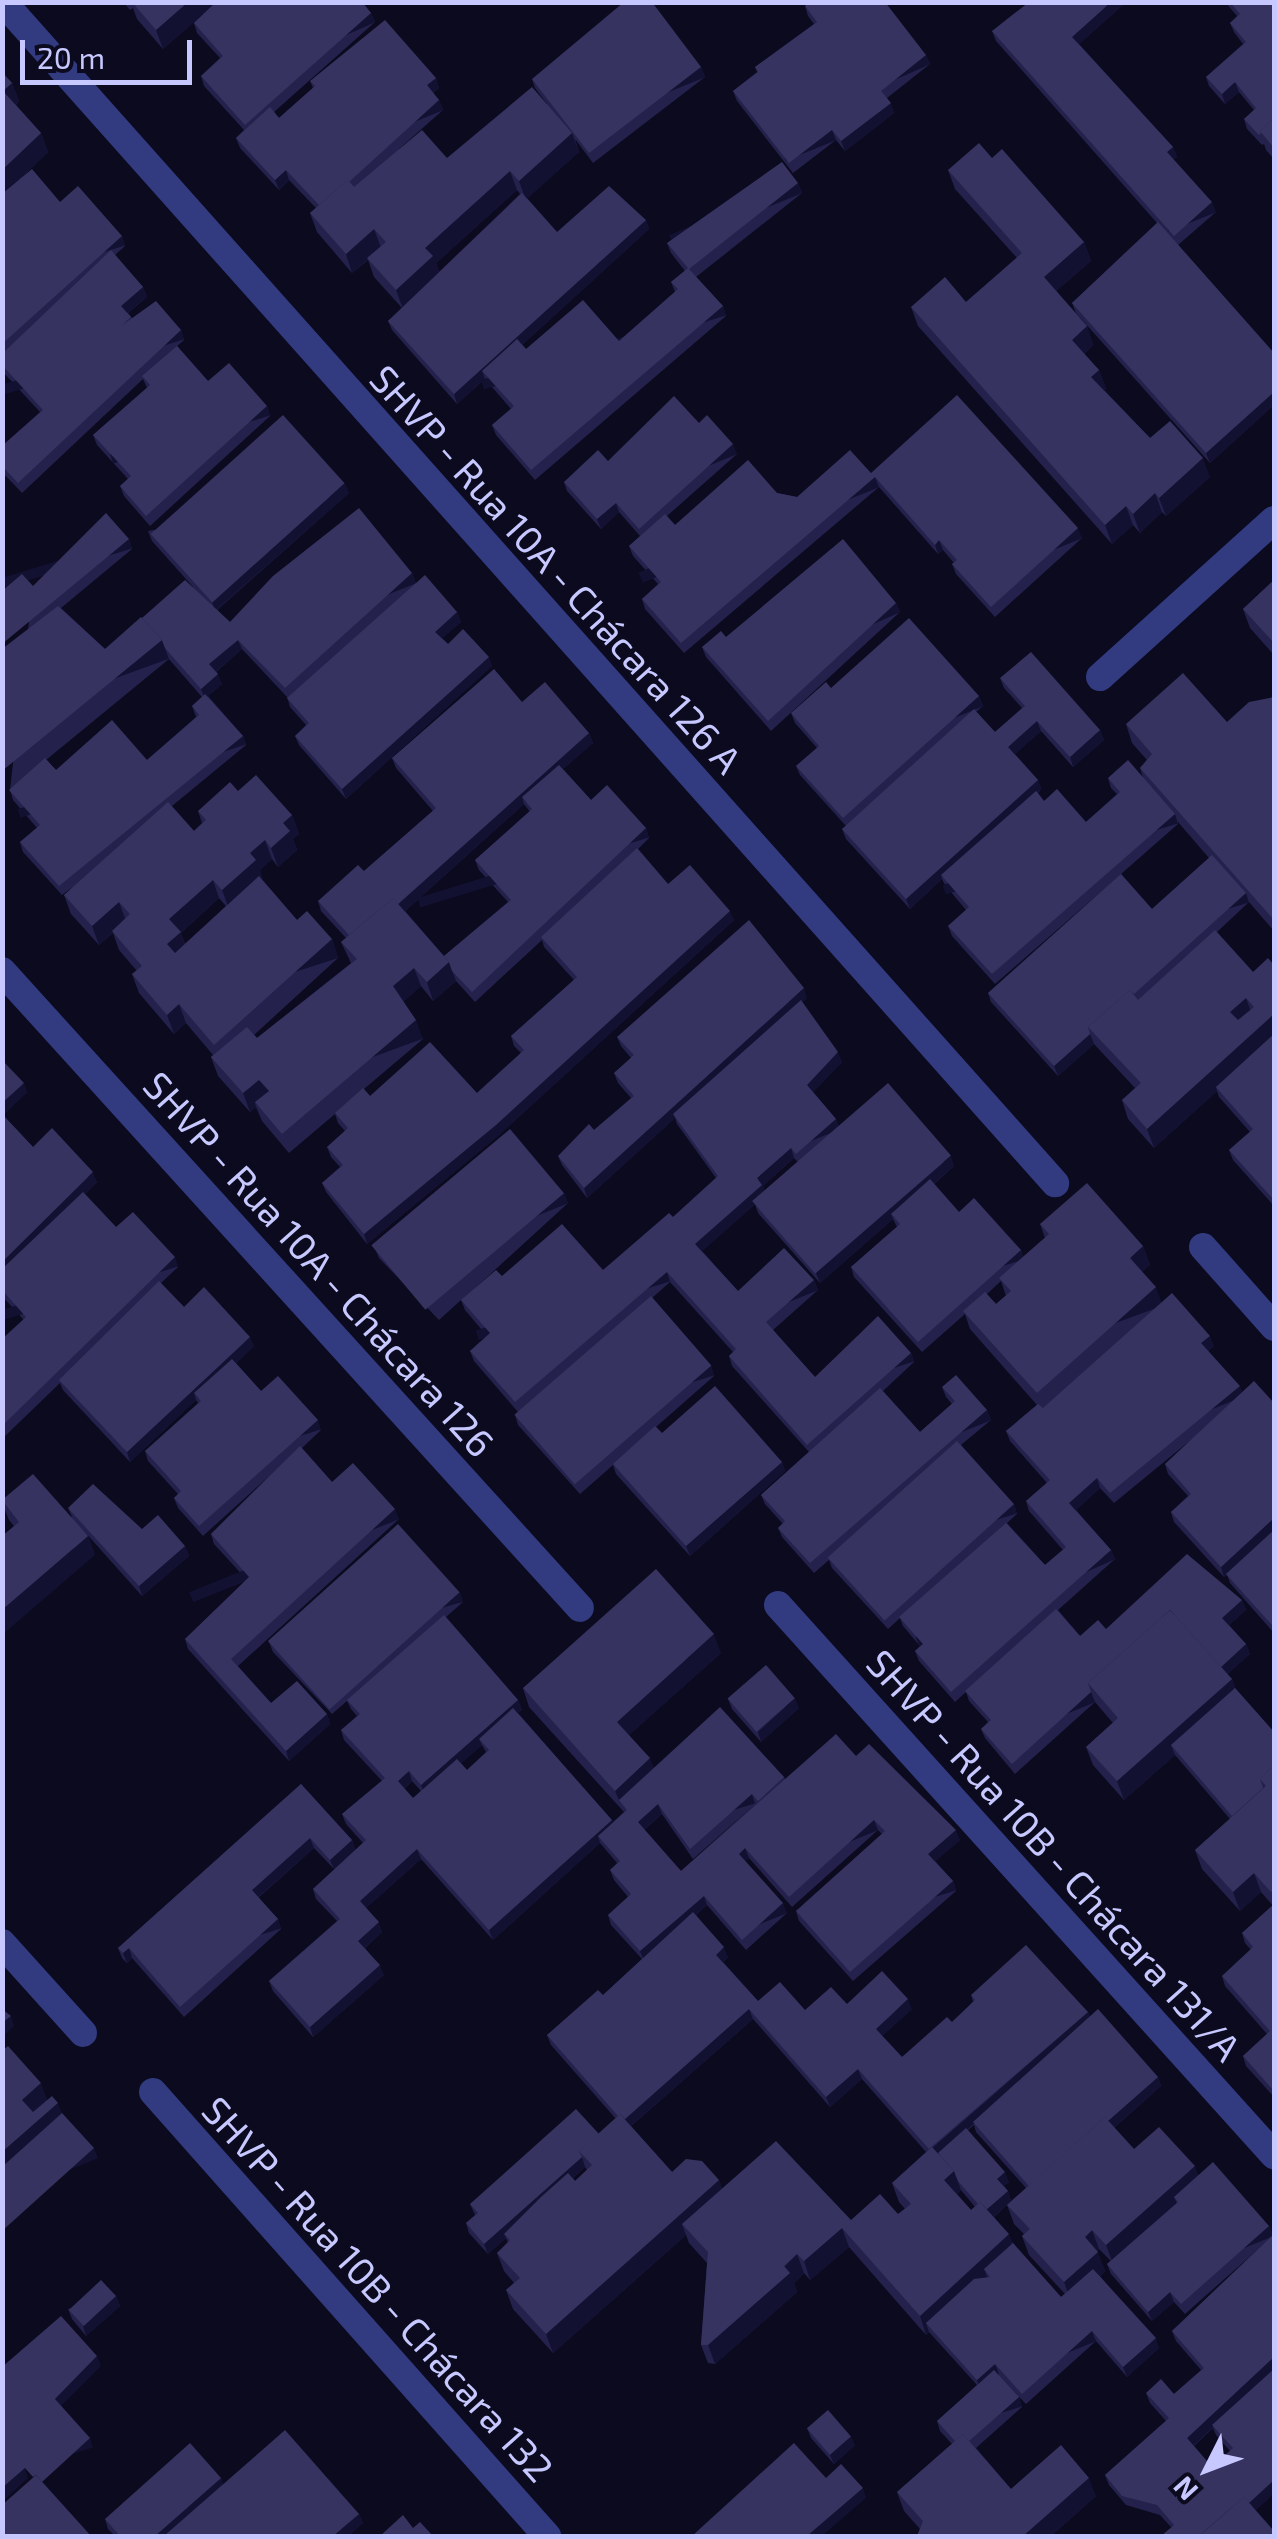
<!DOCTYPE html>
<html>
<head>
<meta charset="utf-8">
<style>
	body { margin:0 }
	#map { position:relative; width:1277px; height:2539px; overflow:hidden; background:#0b0a1e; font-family:"Exo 2",sans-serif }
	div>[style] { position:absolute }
	.minor>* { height:28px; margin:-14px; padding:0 14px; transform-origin:14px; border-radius:14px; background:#323a80 }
	.wall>* { inset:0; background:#24224d }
	.shaded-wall>* { inset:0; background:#131132; transform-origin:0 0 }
	.building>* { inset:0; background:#363360; transform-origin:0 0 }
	span { translate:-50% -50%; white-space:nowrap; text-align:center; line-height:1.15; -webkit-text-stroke:9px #0b0a1e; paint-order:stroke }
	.street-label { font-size:38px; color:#c7c8ff }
	.frame { position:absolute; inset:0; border:5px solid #c7c8ff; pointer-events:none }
	.north { position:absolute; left:1157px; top:2419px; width:100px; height:100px; -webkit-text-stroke:8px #0b0a1e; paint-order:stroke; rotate:228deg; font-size:28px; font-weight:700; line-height:40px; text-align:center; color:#c7c8ff }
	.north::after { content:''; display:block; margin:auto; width:35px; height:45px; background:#c7c8ff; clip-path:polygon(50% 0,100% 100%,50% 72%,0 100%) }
	.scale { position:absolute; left:20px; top:40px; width:172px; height:45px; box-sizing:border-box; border:5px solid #c7c8ff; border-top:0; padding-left:12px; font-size:30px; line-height:35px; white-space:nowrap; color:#c7c8ff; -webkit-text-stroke:8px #0b0a1e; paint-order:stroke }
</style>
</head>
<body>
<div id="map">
	<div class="minor">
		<i style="left:3px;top:2px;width:1582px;rotate:48.31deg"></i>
		<i style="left:1100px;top:677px;width:234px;rotate:-42.1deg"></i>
		<i style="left:2px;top:971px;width:860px;rotate:47.78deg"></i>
		<i style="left:1203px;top:1247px;width:107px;rotate:48.4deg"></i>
		<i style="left:778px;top:1605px;width:741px;rotate:47.96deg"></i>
		<i style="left:2px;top:1943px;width:121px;rotate:48deg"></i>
		<i style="left:153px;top:2092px;width:594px;rotate:48.41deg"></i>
	</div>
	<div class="wall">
		<i style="clip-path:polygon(evenodd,123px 2px,362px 2px,371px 13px,375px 22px,274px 112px,279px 118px,313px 88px,310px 81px,436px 78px,439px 88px,433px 93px,439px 100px,443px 110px,399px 149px,447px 158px,547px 104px,535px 88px,532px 79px,701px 67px,705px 77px,593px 163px,575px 139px,579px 152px,527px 198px,557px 232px,646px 220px,649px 229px,522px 345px,526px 349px,619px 341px,675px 292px,671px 282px,685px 271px,671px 253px,667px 243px,798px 183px,802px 193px,696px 277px,723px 306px,726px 316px,535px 480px,496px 435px,492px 425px,511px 409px,485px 379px,457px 404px,392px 330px,388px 321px,402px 308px,374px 277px,368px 260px,352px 273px,317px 232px,310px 213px,316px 208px,289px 180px,279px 190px,240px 148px,236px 138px,244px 130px,204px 86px,201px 76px,220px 58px,197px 33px,194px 23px,210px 8px,163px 49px,137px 19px,133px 8px,130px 10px,123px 2px,517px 190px,520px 194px,439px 272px,436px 263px,517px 190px)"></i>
		<i style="clip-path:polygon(1225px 2px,1274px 2px,1274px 159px,1266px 150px,1264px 144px,1262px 145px,1247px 129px,1244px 119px,1254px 110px,1239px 92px,1225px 104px,1209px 86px,1206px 77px,1243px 44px,1234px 32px,1230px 23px,1237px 16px)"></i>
		<i style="clip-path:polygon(1124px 4px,1079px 44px,1173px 147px,1177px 157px,1173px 160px,1216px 212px,1178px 245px,1274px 353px,1274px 405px,1210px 463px,1076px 313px,1072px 303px,1157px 223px,996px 41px,992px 31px)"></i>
		<i style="clip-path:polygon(805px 6px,926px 55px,930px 64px,887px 98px,894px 113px,845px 151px,836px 140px,793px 173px,737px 101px,733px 91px,757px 72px,755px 67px,814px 24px,808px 16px)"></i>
		<i style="clip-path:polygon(2px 72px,12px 83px,19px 101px,16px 105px,41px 133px,48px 152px,22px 177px,60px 202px,122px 236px,125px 246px,115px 255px,143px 287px,147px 297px,128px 313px,132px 318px,181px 330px,184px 340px,177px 346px,208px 381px,267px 406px,270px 416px,150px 526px,124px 496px,120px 486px,128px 479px,97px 445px,93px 435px,147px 388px,143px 379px,22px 493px,2px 472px,2px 446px,40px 412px,2px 371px)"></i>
		<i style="clip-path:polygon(992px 158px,1084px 242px,1091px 261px,1056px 291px,1087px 326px,1093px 345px,1084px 354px,1099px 370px,1106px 389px,1104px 390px,1150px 438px,1210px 477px,1166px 516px,1162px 512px,1140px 533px,1133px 525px,1112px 544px,918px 326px,911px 307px,966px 302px,1017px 258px,955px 189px,948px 170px)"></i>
		<i style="clip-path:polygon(699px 423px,737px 454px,667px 516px,675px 525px,777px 493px,797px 497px,871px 473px,1082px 538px,995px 617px,956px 574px,952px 564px,954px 563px,943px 550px,938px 554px,879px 487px,684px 653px,645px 609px,642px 599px,658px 584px,633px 556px,629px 546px,640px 536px,619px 512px,601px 529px,567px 491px,564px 482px)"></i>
		<i style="clip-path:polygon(evenodd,349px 493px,217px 610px,230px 622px,412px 573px,416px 583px,457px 612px,461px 622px,442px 638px,448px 644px,492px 666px,346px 799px,299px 745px,295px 736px,306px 725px,290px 707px,287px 697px,242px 649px,216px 672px,222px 684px,208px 696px,243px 736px,246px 745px,172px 806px,194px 831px,202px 823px,198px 811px,238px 791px,292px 815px,299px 834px,293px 839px,297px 850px,278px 867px,272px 859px,260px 870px,262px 880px,297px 920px,332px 939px,338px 958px,254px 1035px,257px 1038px,351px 963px,341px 942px,346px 938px,321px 911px,318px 901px,364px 871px,433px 811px,396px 768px,392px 758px,522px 702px,589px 733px,593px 743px,563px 769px,591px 800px,646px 828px,649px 838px,638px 849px,668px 884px,734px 920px,499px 1135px,367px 1244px,326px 1192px,322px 1183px,340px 1167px,331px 1157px,327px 1147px,345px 1131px,338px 1123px,335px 1114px,289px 1153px,262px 1121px,256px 1107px,250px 1112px,218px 1076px,211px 1057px,213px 1055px,186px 1023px,174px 1034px,139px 993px,132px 974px,137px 971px,119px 950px,113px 933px,99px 945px,71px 914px,64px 895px,74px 886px,62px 895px,23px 852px,20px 842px,37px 828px,13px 800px,10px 790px,33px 586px,129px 539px,132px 549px,61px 608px,105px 649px,142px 618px,193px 587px,152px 541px,148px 531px,349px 493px,168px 658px,202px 697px,192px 706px,196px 717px,147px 760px,56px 770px,46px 760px,169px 659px,168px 658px,349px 493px,524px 804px,530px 812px,475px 860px,479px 870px,508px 902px,444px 956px,405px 911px,524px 804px,349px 493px,219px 898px,226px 906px,185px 944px,181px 933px,219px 898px,349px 493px,542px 940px,544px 947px,574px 980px,511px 1036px,514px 1046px,521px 1053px,477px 1093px,370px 1096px,364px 1089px,423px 1039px,403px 1002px,421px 986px,433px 1001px,456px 981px,475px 1002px,542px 940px)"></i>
		<i style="clip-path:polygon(1274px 580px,1274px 655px,1250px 628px,1243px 609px)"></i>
		<i style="clip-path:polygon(896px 603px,900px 612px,771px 731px,706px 657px,702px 647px,726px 637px)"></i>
		<i style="clip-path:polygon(evenodd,1000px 678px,1100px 730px,1104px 740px,1073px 767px,1041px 731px,1015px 754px,1038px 780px,1041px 789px,1038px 793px,1044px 801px,1086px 822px,1117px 794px,1111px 788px,1108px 778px,1143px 778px,1140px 768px,1147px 760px,1132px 743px,1126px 724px,1227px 722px,1274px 697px,1274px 931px,1249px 902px,1217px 932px,1253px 972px,1274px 965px,1274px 1206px,1233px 1160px,1229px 1150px,1250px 1132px,1219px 1097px,1217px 1091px,1154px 1148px,1128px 1119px,1122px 1100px,1135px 1088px,1094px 1044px,1058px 1076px,991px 1002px,988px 993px,1097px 895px,995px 984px,952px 936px,948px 926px,966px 910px,945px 885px,942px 879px,910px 909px,846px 839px,842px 829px,846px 826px,800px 775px,796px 766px,817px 748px,795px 723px,791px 713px,831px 688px,979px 696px,983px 706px,976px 712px,995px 732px,1022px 708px,1004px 688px,1000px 678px,1178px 822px,1209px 858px,1152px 909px,1121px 874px,1178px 824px,1178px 822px)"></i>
		<i style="clip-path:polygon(evenodd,807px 998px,802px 1002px,842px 1062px,813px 1092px,836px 1119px,839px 1127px,954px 1166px,934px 1184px,959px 1212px,1021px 1250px,1023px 1257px,1045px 1238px,1040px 1224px,1143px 1246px,1150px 1265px,1142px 1272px,1161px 1303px,1214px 1346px,1208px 1351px,1242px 1392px,1274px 1403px,1274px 1633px,1230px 1583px,1227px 1575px,1224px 1577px,1174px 1522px,1171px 1512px,1188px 1496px,1168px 1474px,1165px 1464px,1192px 1439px,1114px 1503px,1100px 1488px,1076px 1510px,1111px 1550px,1115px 1559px,1058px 1610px,1080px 1636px,1106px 1629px,1242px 1600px,1246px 1610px,1229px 1625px,1246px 1644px,1250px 1654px,1227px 1674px,1232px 1679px,1235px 1688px,1274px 1732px,1274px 2097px,1246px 2066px,1243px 2056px,1267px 2034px,1225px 1986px,1222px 1976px,1251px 1950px,1245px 1943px,1242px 1933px,1273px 1906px,1261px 1892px,1240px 1911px,1202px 1869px,1195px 1850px,1230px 1819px,1175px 1755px,1124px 1800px,1093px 1765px,1086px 1747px,1113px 1723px,1095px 1702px,1015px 1774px,985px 1738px,981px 1729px,988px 1722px,969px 1701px,966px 1692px,955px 1702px,919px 1661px,915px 1651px,920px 1646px,903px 1626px,900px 1618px,888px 1629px,832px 1568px,829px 1560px,814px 1573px,782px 1537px,778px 1528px,783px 1524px,765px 1504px,761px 1495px,809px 1452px,732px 1366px,729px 1356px,733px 1352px,670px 1282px,652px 1298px,711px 1366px,714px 1376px,656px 1427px,662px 1433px,782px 1462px,785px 1471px,690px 1556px,616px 1474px,613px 1465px,580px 1494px,518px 1425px,515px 1415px,518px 1412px,474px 1361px,470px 1351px,487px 1336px,465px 1310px,461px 1300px,439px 1320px,379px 1258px,375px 1249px,564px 1193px,568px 1203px,473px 1290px,502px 1276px,603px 1270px,673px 1217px,716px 1178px,677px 1124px,675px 1118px,587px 1198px,562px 1165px,558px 1156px,594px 1130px,631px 1098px,618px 1083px,614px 1073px,631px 1058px,621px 1046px,617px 1037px,807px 998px,794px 1158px,799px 1163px,765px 1193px,763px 1186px,794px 1158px,807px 998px,755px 1204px,758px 1213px,820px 1283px,893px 1219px,897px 1227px,851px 1267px,854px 1277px,922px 1352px,965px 1314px,970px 1329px,1037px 1405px,1006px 1431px,1010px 1441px,1047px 1483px,1026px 1501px,1029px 1511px,1063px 1550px,1045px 1565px,1007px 1523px,1017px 1514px,1014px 1504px,961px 1445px,991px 1420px,987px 1410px,942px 1387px,946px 1397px,952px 1404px,920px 1432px,883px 1391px,914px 1362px,911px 1353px,815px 1377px,773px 1330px,818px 1290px,814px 1280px,738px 1291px,702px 1251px,755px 1204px,807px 998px,1001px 1281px,1006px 1296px,996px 1304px,987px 1294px,1001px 1281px)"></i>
		<i style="clip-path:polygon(2px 1060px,27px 1092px,3px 1115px,33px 1147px,97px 1182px,85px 1194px,116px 1227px,178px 1267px,161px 1283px,184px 1307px,254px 1346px,236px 1363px,261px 1391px,321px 1430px,302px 1448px,332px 1482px,399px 1519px,238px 1666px,271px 1703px,327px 1714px,330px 1724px,289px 1761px,188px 1649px,185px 1639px,247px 1580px,214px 1544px,211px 1534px,268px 1477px,203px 1536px,178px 1508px,174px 1498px,178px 1494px,148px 1461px,145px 1451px,198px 1403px,196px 1400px,130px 1462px,63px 1390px,60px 1383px,2px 1439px,23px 1319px,2px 1296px)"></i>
		<i style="clip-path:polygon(2px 1503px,72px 1517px,68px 1508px,142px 1529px,185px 1546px,189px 1556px,142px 1596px,84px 1531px,88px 1536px,95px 1555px,14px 1526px,9px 1520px)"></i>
		<i style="clip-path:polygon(evenodd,463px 1602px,446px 1617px,518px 1700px,522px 1710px,518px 1713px,613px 1822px,624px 1812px,529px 1707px,523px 1688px,721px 1653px,629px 1735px,654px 1768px,784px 1777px,785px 1779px,856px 1756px,960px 1840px,935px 1861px,953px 1881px,956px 1891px,853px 1981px,799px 1921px,796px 1911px,882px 1834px,878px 1830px,792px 1907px,749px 1858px,745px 1861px,787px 1913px,746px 1950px,707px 1905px,696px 1915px,728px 1957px,723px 1962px,758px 2001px,805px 2010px,847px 2004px,912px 2009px,882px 2036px,902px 2057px,952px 2022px,973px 2002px,971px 1995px,1088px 2012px,1090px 2017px,1158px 2077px,1161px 2086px,1114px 2128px,1134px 2149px,1198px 2175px,1269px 2226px,1273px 2236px,1185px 2314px,1174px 2302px,1152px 2321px,1111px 2274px,1107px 2264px,1111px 2261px,1099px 2249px,1097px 2251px,1105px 2271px,1100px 2276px,1159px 2348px,1127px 2377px,1096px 2341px,1026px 2404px,998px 2375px,1019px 2397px,1022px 2407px,976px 2448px,1011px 2489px,1096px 2496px,1051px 2536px,917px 2536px,920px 2529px,904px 2511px,897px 2492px,952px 2444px,940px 2431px,937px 2421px,977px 2385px,929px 2332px,926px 2335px,849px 2247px,810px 2280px,804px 2273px,794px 2283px,797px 2292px,715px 2364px,708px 2363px,701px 2345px,707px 2263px,689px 2243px,686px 2235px,553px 2353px,513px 2309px,506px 2290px,514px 2283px,504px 2271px,497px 2253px,508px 2243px,506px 2238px,488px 2254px,469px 2233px,466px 2223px,475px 2215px,470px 2204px,599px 2134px,616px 2119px,551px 2045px,547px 2035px,603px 1995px,642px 1959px,611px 1925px,608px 1915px,628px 1897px,614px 1880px,610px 1870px,617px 1863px,600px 1843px,493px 1940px,421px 1859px,366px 1908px,382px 1932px,365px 1948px,384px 1975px,313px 2037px,273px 1991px,269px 1981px,337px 1921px,316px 1899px,313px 1889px,363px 1843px,346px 1824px,342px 1814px,382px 1781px,344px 1740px,341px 1730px,357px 1716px,351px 1709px,347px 1701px,332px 1714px,273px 1652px,269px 1642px,463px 1602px,482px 1745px,486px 1752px,467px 1770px,461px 1763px,482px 1745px,463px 1602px,412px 1781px,421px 1791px,413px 1798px,404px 1789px,412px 1781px,463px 1602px,755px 1804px,681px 1871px,644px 1830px,662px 1814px,693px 1859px,755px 1804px,463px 1602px,753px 2019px,830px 2107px,862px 2079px,926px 2152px,892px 2183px,899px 2202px,905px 2209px,898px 2214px,851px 2220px,722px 2189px,719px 2180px,672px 2172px,631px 2126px,753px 2019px,463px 1602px,974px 2125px,976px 2132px,1026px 2188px,1007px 2205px,1014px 2224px,1024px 2234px,1022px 2236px,1029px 2255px,1065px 2294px,1061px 2297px,1013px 2243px,994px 2217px,1011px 2201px,1008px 2191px,1004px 2186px,1009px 2182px,968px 2130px,974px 2125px,463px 1602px,585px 2167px,587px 2170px,575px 2181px,573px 2178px,585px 2167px,463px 1602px,961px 2190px,975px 2207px,971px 2210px,957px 2194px,961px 2190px)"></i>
		<i style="clip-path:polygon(728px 1699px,799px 1708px,761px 1742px,732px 1709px)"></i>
		<i style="clip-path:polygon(301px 1784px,352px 1840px,355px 1850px,334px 1869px,314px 1848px,258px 1898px,278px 1919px,281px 1929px,184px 2017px,132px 1958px,127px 1963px,122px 1958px,118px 1948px)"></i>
		<i style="clip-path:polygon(evenodd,1274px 2234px,1274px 2494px,1171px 2527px,1160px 2515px,1126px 2505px,1109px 2485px,1105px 2475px,1166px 2421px,1150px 2403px,1146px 2393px,1174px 2394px,1201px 2370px,1176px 2341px,1172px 2331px,1274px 2234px,1213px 2428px,1216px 2435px,1230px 2451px,1212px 2467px,1194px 2446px,1213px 2428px)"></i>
		<i style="clip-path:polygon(116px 2296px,120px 2306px,86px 2336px,72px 2319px,68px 2309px)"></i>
		<i style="clip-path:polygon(807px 2428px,855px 2445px,834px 2464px,811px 2438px)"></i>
		<i style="clip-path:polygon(221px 2478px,223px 2484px,359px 2514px,363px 2523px,348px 2536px,115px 2536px,108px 2529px,105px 2519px)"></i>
	</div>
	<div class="shaded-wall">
		<i style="clip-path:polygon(188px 2px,217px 2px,163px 49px,156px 30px)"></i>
		<i style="clip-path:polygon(1111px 2px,1123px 2px,1124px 4px,1076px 47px,1072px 37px)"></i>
		<i style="left:371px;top:13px;width:10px;height:169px;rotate:66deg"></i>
		<i style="left:926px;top:55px;width:10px;height:58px;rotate:66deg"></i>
		<i style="left:701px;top:67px;width:11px;height:141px;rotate:68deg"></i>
		<i style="clip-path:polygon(436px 78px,439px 88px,430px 95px,427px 85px)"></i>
		<i style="clip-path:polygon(1235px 82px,1239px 92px,1225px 104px,1222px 94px)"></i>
		<i style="clip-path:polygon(12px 83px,19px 101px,10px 110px,3px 91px)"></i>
		<i style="left:439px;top:100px;width:11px;height:160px;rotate:68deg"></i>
		<i style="clip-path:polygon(891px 103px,894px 113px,845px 151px,841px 141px)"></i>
		<i style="left:832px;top:130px;width:11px;height:54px;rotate:68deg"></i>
		<i style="clip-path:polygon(41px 133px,48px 152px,2px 196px,2px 170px)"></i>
		<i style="clip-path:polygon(572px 133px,579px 152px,526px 200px,519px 181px)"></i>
		<i style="clip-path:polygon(1173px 147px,1177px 157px,1170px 162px,1167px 152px)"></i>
		<i style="clip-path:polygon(286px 170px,289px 180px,279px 190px,275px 180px)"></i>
		<i style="clip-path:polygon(510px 171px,517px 190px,436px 263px,440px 275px,403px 309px,396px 290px,425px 248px)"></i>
		<i style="left:798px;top:183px;width:11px;height:139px;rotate:68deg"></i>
		<i style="left:1212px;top:202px;width:11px;height:51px;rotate:68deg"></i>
		<i style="clip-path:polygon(646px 220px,649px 229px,487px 377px,482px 371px,485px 379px,457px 404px,454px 394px)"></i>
		<i style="clip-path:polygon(374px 229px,381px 248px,352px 273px,346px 254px)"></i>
		<i style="left:122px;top:236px;width:10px;height:161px;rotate:73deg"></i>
		<i style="clip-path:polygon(1084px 242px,1091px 261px,1050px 296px,1044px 277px)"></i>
		<i style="clip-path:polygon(143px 287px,147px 297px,125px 315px,121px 306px)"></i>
		<i style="left:723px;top:306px;width:10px;height:253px;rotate:73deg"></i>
		<i style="clip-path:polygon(1087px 326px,1093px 345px,1079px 359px,1072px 340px)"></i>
		<i style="left:181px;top:330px;width:10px;height:224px;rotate:73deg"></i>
		<i style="clip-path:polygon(1099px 370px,1106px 389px,1098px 396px,1091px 377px)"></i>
		<i style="clip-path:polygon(1274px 392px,1274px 405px,1210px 463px,1206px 453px)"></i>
		<i style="left:267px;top:406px;width:10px;height:164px;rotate:73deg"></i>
		<i style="left:733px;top:444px;width:11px;height:127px;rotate:68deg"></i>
		<i style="clip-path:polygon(1203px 458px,1210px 477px,1166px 516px,1159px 498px)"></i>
		<i style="left:875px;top:477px;width:11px;height:255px;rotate:68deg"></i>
		<i style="clip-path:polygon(345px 483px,349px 493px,215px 611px,212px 602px)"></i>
		<i style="clip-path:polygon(1155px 493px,1162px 512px,1140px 533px,1133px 514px)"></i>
		<i style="clip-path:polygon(616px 503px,619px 512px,601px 529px,597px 519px)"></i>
		<i style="clip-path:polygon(1126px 506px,1133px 525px,1112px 544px,1105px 525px)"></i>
		<i style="left:1078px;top:528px;width:11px;height:118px;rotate:68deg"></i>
		<i style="left:129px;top:539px;width:10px;height:165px;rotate:73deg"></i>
		<i style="clip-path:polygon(939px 540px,943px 550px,938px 554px,935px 545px)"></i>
		<i style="left:412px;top:573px;width:11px;height:171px;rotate:68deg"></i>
		<i style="left:896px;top:603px;width:10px;height:174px;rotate:66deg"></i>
		<i style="clip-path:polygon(457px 612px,461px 622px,439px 641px,435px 632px)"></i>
		<i style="left:162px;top:640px;width:20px;height:207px;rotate:70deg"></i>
		<i style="clip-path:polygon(238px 640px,242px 649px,213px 674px,209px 664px)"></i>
		<i style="clip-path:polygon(489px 657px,492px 666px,346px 799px,342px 789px)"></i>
		<i style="clip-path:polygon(218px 674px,222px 684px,205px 699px,201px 689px)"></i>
		<i style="left:979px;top:696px;width:11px;height:183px;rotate:68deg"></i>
		<i style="clip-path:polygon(1037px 721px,1041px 731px,1012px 757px,1008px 747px)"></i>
		<i style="clip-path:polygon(1100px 730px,1104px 740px,1073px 767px,1070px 757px)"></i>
		<i style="clip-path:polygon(589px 733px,593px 743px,526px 802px,522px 797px,524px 804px,359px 952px,355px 943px)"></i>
		<i style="left:243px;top:736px;width:9px;height:237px;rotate:72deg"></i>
		<i style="clip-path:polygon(1038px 780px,1041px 789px,944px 878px,941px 875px,942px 879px,910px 909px,906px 899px)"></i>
		<i style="left:1175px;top:814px;width:10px;height:243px;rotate:73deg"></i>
		<i style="clip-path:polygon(292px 815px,299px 834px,293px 839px,297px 850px,278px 867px,271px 848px,283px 823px)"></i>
		<i style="left:646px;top:828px;width:10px;height:239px;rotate:73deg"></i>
		<i style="clip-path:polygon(265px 840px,272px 859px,260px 870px,263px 879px,229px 909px,222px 890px,250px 853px)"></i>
		<i style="clip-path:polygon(213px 880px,219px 898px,181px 933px,187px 951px,174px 963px,167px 944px,169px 919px)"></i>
		<i style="left:1246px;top:893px;width:10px;height:207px;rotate:73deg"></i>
		<i style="clip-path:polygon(119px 902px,126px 921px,99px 945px,92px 926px)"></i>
		<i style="clip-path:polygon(730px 911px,734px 920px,499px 1135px,367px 1244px,364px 1234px)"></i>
		<i style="left:332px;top:939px;width:20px;height:159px;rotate:72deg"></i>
		<i style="clip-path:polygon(449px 962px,456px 981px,433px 1001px,427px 982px)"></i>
		<i style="clip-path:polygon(414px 968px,421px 986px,400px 1005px,393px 986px)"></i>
		<i style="clip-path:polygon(804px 988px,807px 998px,676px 1118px,673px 1114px,675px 1118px,587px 1198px,584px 1188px)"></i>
		<i style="clip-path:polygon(1246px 998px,1253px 1017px,1237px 1031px,1230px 1012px)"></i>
		<i style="clip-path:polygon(179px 1004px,186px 1023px,174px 1034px,167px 1015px)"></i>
		<i style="clip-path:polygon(1274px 1014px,1274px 1040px,1216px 1087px,1217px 1091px,1154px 1148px,1147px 1129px)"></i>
		<i style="left:416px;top:1020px;width:20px;height:176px;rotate:70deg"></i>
		<i style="clip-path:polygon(1090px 1034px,1094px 1044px,1058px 1076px,1054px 1066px)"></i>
		<i style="clip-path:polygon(838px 1052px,842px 1062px,810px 1095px,807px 1085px)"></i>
		<i style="clip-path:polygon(259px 1080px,266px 1099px,255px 1102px,256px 1107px,250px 1112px,243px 1093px)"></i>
		<i style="clip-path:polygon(24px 1083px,27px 1092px,2px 1116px,2px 1103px)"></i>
		<i style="left:836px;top:1119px;width:11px;height:53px;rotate:68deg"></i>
		<i style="clip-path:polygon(791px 1148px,794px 1158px,763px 1186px,766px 1195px,699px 1254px,695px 1244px,757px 1178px)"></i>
		<i style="clip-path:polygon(951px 1156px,954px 1166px,894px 1218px,891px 1214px,893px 1219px,820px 1283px,816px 1273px)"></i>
		<i style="clip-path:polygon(93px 1172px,97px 1182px,2px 1275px,2px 1262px)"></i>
		<i style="left:564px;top:1193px;width:11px;height:173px;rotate:68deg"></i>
		<i style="clip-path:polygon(1143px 1246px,1150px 1265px,1137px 1277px,1130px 1258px)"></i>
		<i style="left:1021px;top:1250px;width:10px;height:138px;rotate:73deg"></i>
		<i style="left:175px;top:1257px;width:10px;height:242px;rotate:73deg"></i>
		<i style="left:667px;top:1272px;width:10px;height:200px;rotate:73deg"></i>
		<i style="left:814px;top:1280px;width:11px;height:64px;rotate:68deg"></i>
		<i style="left:1156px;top:1287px;width:20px;height:159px;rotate:70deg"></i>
		<i style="clip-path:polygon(1210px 1336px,1214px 1346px,1205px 1353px,1201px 1343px)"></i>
		<i style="clip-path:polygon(250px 1337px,254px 1346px,198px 1398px,194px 1393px,196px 1400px,130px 1462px,127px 1452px)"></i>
		<i style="left:911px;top:1353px;width:9px;height:139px;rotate:72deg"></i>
		<i style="left:711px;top:1366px;width:10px;height:180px;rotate:73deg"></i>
		<i style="left:1240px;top:1386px;width:11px;height:168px;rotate:68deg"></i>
		<i style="left:987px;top:1410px;width:11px;height:234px;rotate:68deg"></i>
		<i style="left:318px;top:1420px;width:10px;height:159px;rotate:73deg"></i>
		<i style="clip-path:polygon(782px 1462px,785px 1471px,690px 1556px,686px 1546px)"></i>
		<i style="clip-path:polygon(1097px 1478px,1100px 1488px,1073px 1513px,1069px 1503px)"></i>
		<i style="left:1014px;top:1504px;width:10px;height:174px;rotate:73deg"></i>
		<i style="left:395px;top:1509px;width:11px;height:222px;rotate:68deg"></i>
		<i style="clip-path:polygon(1274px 1518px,1274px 1531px,1224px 1577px,1221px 1567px)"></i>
		<i style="clip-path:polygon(88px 1536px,95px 1555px,2px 1635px,2px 1610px)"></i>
		<i style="clip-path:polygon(185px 1546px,189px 1556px,142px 1596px,139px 1586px)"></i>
		<i style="left:1111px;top:1550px;width:10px;height:214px;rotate:66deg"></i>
		<i style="left:460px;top:1592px;width:10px;height:173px;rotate:73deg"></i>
		<i style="clip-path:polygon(1242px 1600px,1246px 1610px,1226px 1628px,1222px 1618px)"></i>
		<i style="clip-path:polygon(714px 1634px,721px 1653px,624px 1740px,617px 1722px)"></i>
		<i style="clip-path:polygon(1246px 1644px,1250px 1654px,1222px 1680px,1218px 1670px)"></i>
		<i style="clip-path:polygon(1232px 1679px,1238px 1698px,1171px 1745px,1175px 1755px,1124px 1800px,1117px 1781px)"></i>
		<i style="left:1091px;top:1692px;width:11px;height:107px;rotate:68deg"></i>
		<i style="clip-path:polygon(795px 1698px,799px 1708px,761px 1742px,758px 1732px)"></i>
		<i style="clip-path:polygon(518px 1700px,522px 1710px,483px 1743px,479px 1739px,482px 1745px,425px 1795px,421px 1785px)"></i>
		<i style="clip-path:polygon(327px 1714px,330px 1724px,289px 1761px,286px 1751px)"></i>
		<i style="clip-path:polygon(650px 1758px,657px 1777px,619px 1800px,615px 1791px)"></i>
		<i style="clip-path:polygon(409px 1771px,412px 1781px,401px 1791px,398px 1781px)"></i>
		<i style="left:752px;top:1794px;width:10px;height:83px;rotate:73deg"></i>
		<i style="clip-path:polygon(658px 1804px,662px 1814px,641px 1832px,638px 1822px)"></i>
		<i style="clip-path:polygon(612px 1820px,616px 1829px,598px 1836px,600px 1843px,493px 1940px,489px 1930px)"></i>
		<i style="left:874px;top:1820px;width:11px;height:115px;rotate:68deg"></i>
		<i style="clip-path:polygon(956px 1830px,960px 1840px,932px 1864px,928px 1854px)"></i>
		<i style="clip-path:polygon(310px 1838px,314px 1848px,255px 1900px,252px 1890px)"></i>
		<i style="clip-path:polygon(352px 1840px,355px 1850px,334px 1869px,330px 1860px)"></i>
		<i style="clip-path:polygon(745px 1848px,749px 1858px,742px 1864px,739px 1854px)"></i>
		<i style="clip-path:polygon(417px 1849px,421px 1859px,363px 1911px,360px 1901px)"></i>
		<i style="clip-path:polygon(1254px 1873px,1261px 1892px,1240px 1911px,1233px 1892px)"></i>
		<i style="left:953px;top:1881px;width:10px;height:137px;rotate:73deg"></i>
		<i style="clip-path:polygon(704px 1896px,707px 1905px,644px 1961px,640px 1951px)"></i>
		<i style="left:783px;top:1903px;width:11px;height:55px;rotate:68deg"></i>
		<i style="left:278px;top:1919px;width:10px;height:132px;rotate:73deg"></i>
		<i style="clip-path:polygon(379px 1922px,382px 1932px,362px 1950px,358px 1941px)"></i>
		<i style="clip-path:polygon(724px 1947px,728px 1957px,720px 1965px,716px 1955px)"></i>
		<i style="clip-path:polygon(129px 1948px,132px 1958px,127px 1963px,123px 1953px)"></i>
		<i style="clip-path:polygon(380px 1965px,384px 1975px,313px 2037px,310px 2027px)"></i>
		<i style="clip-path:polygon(908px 1999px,912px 2009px,879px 2039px,876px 2029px)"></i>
		<i style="clip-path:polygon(749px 2009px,753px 2019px,626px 2130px,623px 2121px)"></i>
		<i style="clip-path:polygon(1088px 2012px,1092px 2022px,933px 2159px,930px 2150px)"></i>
		<i style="clip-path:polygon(11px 2016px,14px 2026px,2px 2037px,2px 2023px)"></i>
		<i style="clip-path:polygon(858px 2069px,862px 2079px,830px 2107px,826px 2097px)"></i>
		<i style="clip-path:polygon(1158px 2077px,1161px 2086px,1035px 2198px,1031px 2188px)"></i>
		<i style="clip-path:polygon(41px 2083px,48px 2102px,29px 2119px,22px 2100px)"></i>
		<i style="clip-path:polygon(58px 2103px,65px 2122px,2px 2174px,2px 2152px)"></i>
		<i style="left:94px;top:2148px;width:11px;height:124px;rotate:68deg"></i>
		<i style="clip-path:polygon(582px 2157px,585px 2167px,507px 2237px,504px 2234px,506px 2238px,488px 2254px,484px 2244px)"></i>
		<i style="clip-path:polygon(1195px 2166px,1202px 2185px,1174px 2197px,1178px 2206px,1113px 2264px,1106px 2245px)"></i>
		<i style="clip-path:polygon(954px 2171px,961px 2190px,951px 2199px,944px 2180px)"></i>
		<i style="clip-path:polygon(1005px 2172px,1009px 2182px,1001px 2189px,997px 2179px)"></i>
		<i style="clip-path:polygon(719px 2180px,726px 2199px,682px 2224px,686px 2235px,553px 2353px,546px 2334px)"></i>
		<i style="clip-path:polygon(1008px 2191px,1011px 2201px,988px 2222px,984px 2212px)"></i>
		<i style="left:1269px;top:2226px;width:11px;height:118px;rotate:68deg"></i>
		<i style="clip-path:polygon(842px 2228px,849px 2247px,810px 2280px,804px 2261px)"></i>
		<i style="clip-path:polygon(1092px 2230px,1099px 2249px,1092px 2256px,1085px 2237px)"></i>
		<i style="clip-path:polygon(1009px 2234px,1016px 2253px,984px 2269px,988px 2279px,926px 2323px,929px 2332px,926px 2335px,920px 2316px)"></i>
		<i style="clip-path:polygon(1098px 2252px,1105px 2271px,1071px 2301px,1064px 2282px)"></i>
		<i style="clip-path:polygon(797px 2254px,804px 2273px,794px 2283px,797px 2292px,715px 2364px,708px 2345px)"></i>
		<i style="clip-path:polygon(1170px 2292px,1174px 2302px,1152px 2321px,1148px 2312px)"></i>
		<i style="clip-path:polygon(116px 2296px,120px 2306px,86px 2336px,83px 2326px)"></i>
		<i style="left:1092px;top:2331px;width:11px;height:94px;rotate:68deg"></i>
		<i style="clip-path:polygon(1156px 2338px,1159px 2348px,1127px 2377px,1123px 2367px)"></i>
		<i style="clip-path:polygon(97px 2356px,101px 2366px,58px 2409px,55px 2399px)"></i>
		<i style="clip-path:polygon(1274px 2357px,1274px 2370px,1191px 2448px,1187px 2438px)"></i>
		<i style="clip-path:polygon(995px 2364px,999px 2374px,981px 2390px,977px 2380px)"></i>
		<i style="left:1019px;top:2397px;width:10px;height:77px;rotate:73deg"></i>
		<i style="clip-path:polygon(851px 2436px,855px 2445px,834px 2464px,830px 2455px)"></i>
		<i style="left:90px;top:2438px;width:10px;height:69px;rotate:73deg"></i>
		<i style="clip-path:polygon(25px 2468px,28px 2478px,2px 2502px,2px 2488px)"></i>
		<i style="clip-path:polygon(221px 2478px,225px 2488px,170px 2536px,155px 2536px)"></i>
		<i style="clip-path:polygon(1089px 2478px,1096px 2496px,1051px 2536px,1023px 2536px)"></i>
		<i style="clip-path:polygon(1274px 2480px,1274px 2494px,1227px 2536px,1213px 2536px)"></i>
		<i style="clip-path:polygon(863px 2488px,866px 2498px,822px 2536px,807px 2536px)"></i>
		<i style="clip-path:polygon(359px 2514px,363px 2523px,348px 2536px,333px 2536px)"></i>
	</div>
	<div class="building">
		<i style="clip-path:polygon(132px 2px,188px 2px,156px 30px)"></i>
		<i style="clip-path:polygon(216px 2px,362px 2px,371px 13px,245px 125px,201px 76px,223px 56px,194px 23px)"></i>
		<i style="clip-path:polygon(624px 2px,652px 2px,701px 67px,589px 153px,532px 79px)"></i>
		<i style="clip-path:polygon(809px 2px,885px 2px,926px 55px,881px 91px,891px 103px,841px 141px,832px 130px,789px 163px,733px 91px,758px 72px,755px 67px,817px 22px,805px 6px)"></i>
		<i style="clip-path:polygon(1029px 2px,1111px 2px,1072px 37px,1173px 147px,1167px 152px,1212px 202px,1174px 236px,992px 31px)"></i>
		<i style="clip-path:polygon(1230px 2px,1274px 2px,1274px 118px,1260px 131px,1261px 133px,1259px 135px,1244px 119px,1256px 108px,1235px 82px,1222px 94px,1206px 77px,1246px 42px,1230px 23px,1240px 14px)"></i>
		<i style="clip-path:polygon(385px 20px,436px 78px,427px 85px,439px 100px,349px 182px,348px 180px,319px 205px,286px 170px,275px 180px,236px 138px,270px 107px,279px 118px,315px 86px,310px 81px)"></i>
		<i style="clip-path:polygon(2px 72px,12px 83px,3px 91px,41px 133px,2px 170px)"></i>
		<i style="clip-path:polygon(532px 87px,572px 133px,519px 181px,510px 171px,425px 248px,433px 256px,396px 290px,367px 258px,386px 242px,374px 229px,346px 254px,310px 213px,348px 180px,354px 187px,422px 130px,447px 158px)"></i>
		<i style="clip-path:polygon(1274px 118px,1274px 148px,1260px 131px)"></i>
		<i style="clip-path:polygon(979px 143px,992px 158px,1002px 149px,1084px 242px,1044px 277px,1087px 326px,1072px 340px,1099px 370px,1091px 377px,1150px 438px,1170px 421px,1203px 458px,1159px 498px,1155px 493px,1133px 514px,1126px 506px,1105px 525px,911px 307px,945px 277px,966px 302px,1022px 253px,948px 170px)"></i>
		<i style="clip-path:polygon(782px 162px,798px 183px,689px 269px,723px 306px,531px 470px,492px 425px,514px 406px,482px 371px,517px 339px,526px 349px,583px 300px,619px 341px,678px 289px,671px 282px,688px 268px,667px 243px)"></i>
		<i style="clip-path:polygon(32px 169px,60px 202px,78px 186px,122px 236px,2px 344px,2px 194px)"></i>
		<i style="clip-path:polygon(609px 186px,646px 220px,454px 394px,388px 321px,522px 193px,557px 232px)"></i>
		<i style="clip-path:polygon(1158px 222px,1274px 353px,1274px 392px,1206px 453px,1072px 303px)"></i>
		<i style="clip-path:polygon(111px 250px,143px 287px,121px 306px,131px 317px,121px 326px,156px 301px,181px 330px,18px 483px,2px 466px,2px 446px,43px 410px,2px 365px,2px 354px)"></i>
		<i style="clip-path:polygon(177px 346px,208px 381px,229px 363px,267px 406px,146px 516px,120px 486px,131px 476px,93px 435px,150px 385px,142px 376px)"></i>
		<i style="clip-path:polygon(957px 395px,1078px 528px,991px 607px,952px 564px,957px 560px,939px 540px,935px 545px,875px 477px,681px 643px,642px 599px,661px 582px,629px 546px,665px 514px,675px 525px,748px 460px,777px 493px,797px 497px,850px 450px,871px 473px)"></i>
		<i style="clip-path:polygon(674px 396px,699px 423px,707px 415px,733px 444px,639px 529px,616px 503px,597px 519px,564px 482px,598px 450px,608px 461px)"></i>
		<i style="left:283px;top:415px;width:92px;height:178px;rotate:48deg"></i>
		<i style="clip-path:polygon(359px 508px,412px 573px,285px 688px,238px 640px,209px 664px,218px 674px,201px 689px,165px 648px,162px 640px,142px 618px,185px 580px,230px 622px,273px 576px)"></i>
		<i style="clip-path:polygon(106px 513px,129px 539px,2px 644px,2px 591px,22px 574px,33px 586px)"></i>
		<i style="clip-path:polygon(843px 539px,896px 603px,768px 721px,702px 647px,721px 631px,726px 637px)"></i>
		<i style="clip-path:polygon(425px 575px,457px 612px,435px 632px,448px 644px,463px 629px,489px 657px,342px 789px,295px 736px,309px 723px,287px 698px)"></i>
		<i style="clip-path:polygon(1274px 580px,1274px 643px,1243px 609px)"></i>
		<i style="clip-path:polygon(58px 606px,105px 649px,141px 617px,162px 640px,2px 771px,2px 649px)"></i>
		<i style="clip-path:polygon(909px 618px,979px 696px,843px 818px,796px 766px,819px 746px,791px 713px,826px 682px,831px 688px)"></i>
		<i style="clip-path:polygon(1031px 652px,1100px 730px,1070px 757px,1037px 721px,1008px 747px,1038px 780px,906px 899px,842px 829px,974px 709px,995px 732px,1025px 706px,1000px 678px)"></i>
		<i style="clip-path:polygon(494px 669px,522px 702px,545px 682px,589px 733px,398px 904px,393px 898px,349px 935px,318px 901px,358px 865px,364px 871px,436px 808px,392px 758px)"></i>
		<i style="clip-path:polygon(1183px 673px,1227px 722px,1249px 702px,1274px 697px,1274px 920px,1140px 768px,1152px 754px,1126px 724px)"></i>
		<i style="clip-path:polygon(205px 694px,243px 736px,59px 886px,20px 842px,40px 825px,9px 790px,45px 758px,56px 770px,112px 720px,147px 760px,199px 715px,192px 706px)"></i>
		<i style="clip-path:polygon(1128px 760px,1175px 814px,992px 974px,948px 926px,969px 907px,941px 875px,1036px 791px,1044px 801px,1057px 789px,1086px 822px,1120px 792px,1108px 778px)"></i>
		<i style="clip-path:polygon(559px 765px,591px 800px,607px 785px,646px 828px,472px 992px,452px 971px,449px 962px,444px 956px,511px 900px,475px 860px,532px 809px,522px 797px)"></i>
		<i style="clip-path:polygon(256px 775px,292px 815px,283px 823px,290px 831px,271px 848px,265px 840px,250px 853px,256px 860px,222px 890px,213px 880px,169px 919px,181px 932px,167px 944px,175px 953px,259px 876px,297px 920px,307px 911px,332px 939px,214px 1045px,179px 1004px,167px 1015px,132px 974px,142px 966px,112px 931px,130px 914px,119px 902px,92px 926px,64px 895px,168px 802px,194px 831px,206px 820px,198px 811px,230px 782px,238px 791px)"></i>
		<i style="clip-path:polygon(637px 848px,668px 884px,690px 865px,730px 911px,496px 1125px,364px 1234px,322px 1183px,343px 1165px,327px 1147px,348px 1128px,335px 1113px,363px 1088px,370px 1096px,430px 1042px,477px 1093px,524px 1050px,511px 1036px,577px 977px,541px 937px)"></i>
		<i style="clip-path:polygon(1212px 855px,1246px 893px,1134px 994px,1130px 990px,1088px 1027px,1090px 1034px,1054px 1066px,988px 993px,1121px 874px,1152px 909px)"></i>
		<i style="clip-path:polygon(393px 898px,449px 962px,427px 982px,414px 968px,393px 986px,416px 1020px,282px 1134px,255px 1102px,269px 1091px,259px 1080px,243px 1093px,211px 1057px,247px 1027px,257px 1038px,357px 959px,341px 942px)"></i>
		<i style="clip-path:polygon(749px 920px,804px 988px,584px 1188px,558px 1156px,589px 1124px,594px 1130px,634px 1096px,614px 1073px,634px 1055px,617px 1037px)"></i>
		<i style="clip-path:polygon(evenodd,1215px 930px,1253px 972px,1268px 958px,1274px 965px,1274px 1014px,1147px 1129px,1122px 1100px,1141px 1083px,1088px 1027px,1130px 990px,1138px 1000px,1215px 930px,1246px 998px,1254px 1007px,1238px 1020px,1230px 1012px,1246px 998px)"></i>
		<i style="clip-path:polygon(801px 1000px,838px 1052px,807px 1085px,836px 1119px,796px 1154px,791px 1148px,757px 1178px,762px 1185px,695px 1244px,738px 1291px,784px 1248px,814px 1280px,766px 1322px,815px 1377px,878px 1316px,911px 1353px,807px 1445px,729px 1356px,736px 1349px,667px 1272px,515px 1402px,470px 1351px,490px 1333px,461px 1300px,496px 1270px,502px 1276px,562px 1224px,603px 1270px,669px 1213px,673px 1217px,718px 1176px,673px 1114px)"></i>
		<i style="clip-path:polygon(1274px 1034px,1274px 1200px,1229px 1150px,1253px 1129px,1216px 1087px)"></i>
		<i style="clip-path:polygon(2px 1060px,24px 1083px,2px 1103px)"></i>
		<i style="left:888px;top:1083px;width:96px;height:180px;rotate:49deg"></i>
		<i style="clip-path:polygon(2px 1114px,33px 1147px,52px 1128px,93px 1172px,2px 1262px)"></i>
		<i style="left:510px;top:1129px;width:84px;height:181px;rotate:50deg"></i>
		<i style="clip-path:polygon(930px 1179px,959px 1212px,974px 1198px,1021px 1250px,918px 1342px,851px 1267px,900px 1224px,891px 1214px)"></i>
		<i style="clip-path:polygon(1087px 1183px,1143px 1246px,1130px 1258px,1156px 1287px,1037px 1393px,963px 1311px,985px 1292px,996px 1304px,1011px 1291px,999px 1278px,1049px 1234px,1040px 1224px)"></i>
		<i style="clip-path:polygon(83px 1192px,116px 1227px,133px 1212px,175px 1257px,2px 1426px,2px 1339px,26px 1317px,2px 1290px,2px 1269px)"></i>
		<i style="clip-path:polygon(159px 1281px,184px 1307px,204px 1287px,250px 1337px,127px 1452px,59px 1380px)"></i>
		<i style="clip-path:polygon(1172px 1293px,1210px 1336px,1201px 1343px,1240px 1386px,1110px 1493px,1097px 1478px,1069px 1503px,1111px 1550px,951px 1692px,915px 1651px,923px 1644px,899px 1617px,1006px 1523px,1045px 1565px,1066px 1547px,1026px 1501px,1050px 1480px,1006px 1431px,1038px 1404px,1043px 1408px)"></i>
		<i style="left:651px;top:1296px;width:92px;height:181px;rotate:49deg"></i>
		<i style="clip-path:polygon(232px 1359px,261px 1391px,278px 1376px,318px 1420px,199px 1526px,174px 1498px,181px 1491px,145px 1451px,201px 1401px,194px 1393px)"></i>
		<i style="clip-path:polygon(956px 1375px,987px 1410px,810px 1563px,778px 1528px,785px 1521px,761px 1495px,880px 1388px,920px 1432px,955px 1401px,942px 1387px)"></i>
		<i style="clip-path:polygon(1254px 1381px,1274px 1403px,1274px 1518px,1221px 1567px,1171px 1512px,1191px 1494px,1165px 1464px)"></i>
		<i style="clip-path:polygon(715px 1386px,782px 1462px,686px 1546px,613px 1464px,655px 1426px,662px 1433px)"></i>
		<i style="left:957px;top:1441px;width:85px;height:174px;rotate:48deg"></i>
		<i style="clip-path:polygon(300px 1446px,332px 1482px,353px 1463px,395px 1509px,231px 1659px,271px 1703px,297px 1681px,327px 1714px,286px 1751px,185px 1639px,249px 1577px,211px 1534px)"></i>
		<i style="clip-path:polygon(33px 1474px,88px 1536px,2px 1610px,2px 1536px,19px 1522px,2px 1500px)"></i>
		<i style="clip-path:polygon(93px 1484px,142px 1529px,158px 1515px,185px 1546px,139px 1586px,68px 1508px)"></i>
		<i style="left:398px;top:1524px;width:92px;height:175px;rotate:48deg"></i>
		<i style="clip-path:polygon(1274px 1530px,1274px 1625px,1273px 1626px,1226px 1574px)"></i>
		<i style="clip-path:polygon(1187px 1554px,1242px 1600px,1222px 1618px,1246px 1644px,1221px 1667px,1170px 1610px,1088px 1683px,1091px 1692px,1012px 1764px,981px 1729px,991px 1720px,965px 1691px,1056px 1609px,1080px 1636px,1098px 1620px,1106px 1629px)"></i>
		<i style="clip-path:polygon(656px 1569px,714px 1634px,617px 1722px,650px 1758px,615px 1791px,523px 1688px)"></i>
		<i style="clip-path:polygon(1170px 1610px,1232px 1679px,1117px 1781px,1086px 1747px,1118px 1718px,1088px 1683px)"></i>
		<i style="clip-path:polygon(444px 1615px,518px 1700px,421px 1785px,409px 1771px,398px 1781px,413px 1798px,457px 1759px,467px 1770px,489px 1750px,479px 1739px,513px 1708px,612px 1820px,489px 1930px,417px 1849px,360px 1901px,379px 1922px,358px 1941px,380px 1965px,310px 2027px,269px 1981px,340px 1919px,313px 1889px,366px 1840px,342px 1814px,385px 1778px,341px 1730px,360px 1714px,347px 1700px)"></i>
		<i style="left:766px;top:1665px;width:44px;height:51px;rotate:49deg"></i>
		<i style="clip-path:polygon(1235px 1688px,1274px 1732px,1274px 1765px,1260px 1779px,1263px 1788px,1232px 1816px,1171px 1745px)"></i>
		<i style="clip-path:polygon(720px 1707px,784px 1777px,758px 1801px,752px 1794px,690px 1849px,658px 1804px,638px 1822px,681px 1871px,836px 1734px,856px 1756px,869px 1744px,956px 1830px,928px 1854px,953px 1881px,850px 1972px,796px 1911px,885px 1831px,874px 1820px,789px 1897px,745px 1848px,739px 1854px,783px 1903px,742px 1940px,704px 1896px,640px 1951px,608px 1915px,631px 1894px,610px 1870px,620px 1861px,598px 1836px,627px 1810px,619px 1800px)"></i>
		<i style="clip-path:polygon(1274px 1765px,1274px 1889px,1271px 1892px,1254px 1873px,1233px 1892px,1195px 1850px,1266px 1786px,1260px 1779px)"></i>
		<i style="clip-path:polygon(301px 1784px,352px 1840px,330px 1860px,310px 1838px,252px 1890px,278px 1919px,180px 2007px,129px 1948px,123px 1953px,118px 1948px)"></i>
		<i style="clip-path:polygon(1274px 1904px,1274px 2091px,1243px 2056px,1270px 2031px,1222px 1976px,1253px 1947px,1242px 1933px)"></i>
		<i style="clip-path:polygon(693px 1912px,724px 1947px,716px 1955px,758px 2001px,780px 1982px,805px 2010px,831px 1987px,847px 2004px,882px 1971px,908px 1999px,876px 2029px,902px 2057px,947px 2017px,952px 2022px,975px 2000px,971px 1995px,1026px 1945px,1088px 2012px,929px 2149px,858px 2069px,826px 2097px,749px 2009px,625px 2119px,620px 2114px,618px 2116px,547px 2035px,598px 1990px,603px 1995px)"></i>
		<i style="clip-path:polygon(2px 2009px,11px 2016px,2px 2023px)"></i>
		<i style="clip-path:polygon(1098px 2009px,1158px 2077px,1108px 2121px,1105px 2117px,1029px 2186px,973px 2122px)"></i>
		<i style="clip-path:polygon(8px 2046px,41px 2083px,22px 2100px,33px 2112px,52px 2096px,58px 2103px,2px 2152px,2px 2051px)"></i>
		<i style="clip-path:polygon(576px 2109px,599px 2134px,579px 2151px,582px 2157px,484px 2244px,466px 2223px,478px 2213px,470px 2204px)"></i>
		<i style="clip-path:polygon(62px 2113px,94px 2148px,2px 2231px,2px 2167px)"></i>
		<i style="clip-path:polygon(620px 2114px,672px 2172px,686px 2159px,702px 2161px,719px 2180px,546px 2334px,506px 2290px,520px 2278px,497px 2253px,510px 2240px,504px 2234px,541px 2197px,568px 2173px,575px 2181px,592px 2165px,579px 2151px)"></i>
		<i style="clip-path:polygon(1105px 2117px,1134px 2149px,1159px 2127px,1195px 2166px,1106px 2245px,1092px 2230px,1085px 2237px,1098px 2252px,1064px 2282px,1022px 2236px,1030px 2229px,1007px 2205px)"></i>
		<i style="clip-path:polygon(966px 2128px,1005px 2172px,997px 2179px,1008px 2191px,987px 2209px,980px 2202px,978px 2204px,958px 2181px,954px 2171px,938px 2153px)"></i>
		<i style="clip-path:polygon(776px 2141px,851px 2220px,880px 2194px,898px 2214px,911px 2204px,892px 2183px,932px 2147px,954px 2171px,944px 2180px,971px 2210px,980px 2202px,1009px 2234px,920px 2316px,842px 2228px,804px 2261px,797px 2254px,784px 2266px,790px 2273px,708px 2345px,701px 2345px,708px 2252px,682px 2224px)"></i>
		<i style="clip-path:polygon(1213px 2162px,1269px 2226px,1181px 2304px,1170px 2292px,1148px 2312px,1107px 2264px,1178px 2202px,1174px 2197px)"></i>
		<i style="clip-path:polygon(1274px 2234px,1274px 2357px,1187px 2438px,1212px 2467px,1233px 2448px,1212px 2425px,1274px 2369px,1274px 2480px,1249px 2503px,1244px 2497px,1199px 2536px,1161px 2536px,1174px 2525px,1157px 2505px,1122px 2496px,1105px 2475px,1169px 2418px,1146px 2393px,1161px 2379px,1174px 2394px,1204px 2368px,1172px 2331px)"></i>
		<i style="clip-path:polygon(1013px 2243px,1061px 2297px,1093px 2269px,1156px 2338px,1123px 2367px,1092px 2331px,1022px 2394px,995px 2364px,977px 2380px,926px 2323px,974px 2279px,990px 2277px,984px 2269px)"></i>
		<i style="left:101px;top:2280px;width:22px;height:44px;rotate:47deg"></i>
		<i style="clip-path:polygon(61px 2316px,97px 2356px,55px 2399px,90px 2438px,42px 2482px,36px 2475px,33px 2477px,25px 2468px,2px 2488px,2px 2367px)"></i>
		<i style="clip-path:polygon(994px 2370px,1019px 2397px,969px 2441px,963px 2434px,955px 2441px,937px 2421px)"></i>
		<i style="left:828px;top:2410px;width:35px;height:28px;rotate:49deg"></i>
		<i style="clip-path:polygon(285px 2430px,359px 2514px,333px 2536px,164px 2536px)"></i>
		<i style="clip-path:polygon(963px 2434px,1011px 2489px,1061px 2445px,1089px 2478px,1023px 2536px,917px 2536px,923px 2521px,897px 2492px)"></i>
		<i style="clip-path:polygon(190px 2443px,221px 2478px,155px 2536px,120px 2536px,105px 2519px)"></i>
		<i style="clip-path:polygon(794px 2443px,826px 2478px,841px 2464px,863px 2488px,807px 2536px,692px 2536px)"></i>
		<i style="clip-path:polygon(36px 2475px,91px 2536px,2px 2536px,2px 2505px)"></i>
		<i style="clip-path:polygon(1244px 2497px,1274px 2531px,1274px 2536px,1199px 2536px)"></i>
		<i style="clip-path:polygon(403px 2515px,413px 2528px,420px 2522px,433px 2536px,380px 2536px)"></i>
	</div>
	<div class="street-label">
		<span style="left:556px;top:569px;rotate:48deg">SHVP - Rua 10A - Chácara 126 A</span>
		<span style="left:319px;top:1264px;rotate:48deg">SHVP - Rua 10A - Chácara 126</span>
		<span style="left:1054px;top:1855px;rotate:48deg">SHVP - Rua 10B - Chácara 131/A</span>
		<span style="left:378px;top:2289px;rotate:48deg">SHVP - Rua 10B - Chácara 132</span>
	</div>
	<div class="frame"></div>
	<div class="north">N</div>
	<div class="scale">20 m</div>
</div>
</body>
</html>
